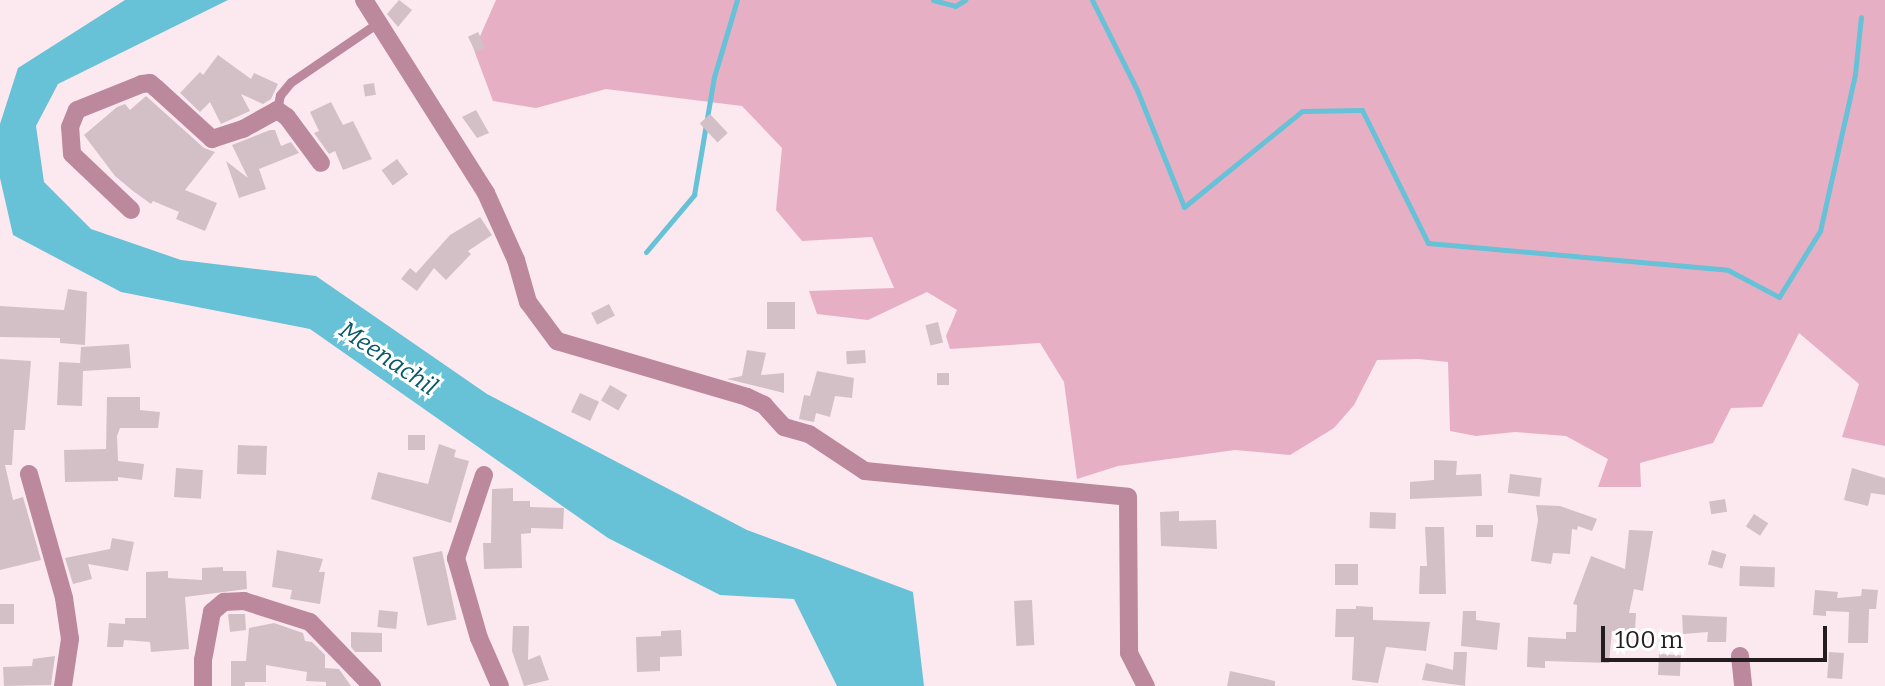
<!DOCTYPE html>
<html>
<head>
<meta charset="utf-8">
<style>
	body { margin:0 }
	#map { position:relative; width:1885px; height:686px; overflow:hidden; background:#fce8ef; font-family:Bitter,serif }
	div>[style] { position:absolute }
	.green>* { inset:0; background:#e7afc4 }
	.water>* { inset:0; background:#67c1d7 }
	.stream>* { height:5px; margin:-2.5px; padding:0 2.5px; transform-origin:2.5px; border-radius:2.5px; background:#67c1d7 }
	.building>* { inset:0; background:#d3c0c7; transform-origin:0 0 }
	.lane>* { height:9px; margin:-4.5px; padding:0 4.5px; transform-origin:4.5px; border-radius:4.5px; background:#bc889c }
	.street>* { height:18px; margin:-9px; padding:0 9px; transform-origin:9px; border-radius:9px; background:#bc889c }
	span { translate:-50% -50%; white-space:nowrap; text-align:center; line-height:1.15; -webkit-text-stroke:6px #fff; paint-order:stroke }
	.water-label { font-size:24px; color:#075868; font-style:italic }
	.scale { position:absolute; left:1601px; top:626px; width:226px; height:36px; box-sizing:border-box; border:4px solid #241d1f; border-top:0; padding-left:10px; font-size:24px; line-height:28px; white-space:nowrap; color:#241d1f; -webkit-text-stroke:6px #fff; paint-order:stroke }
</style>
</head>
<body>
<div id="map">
	<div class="green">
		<i style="clip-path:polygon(496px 0,1885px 0,1885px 446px,1842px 437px,1859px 384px,1799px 333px,1762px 407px,1731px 408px,1713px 443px,1640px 463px,1641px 487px,1598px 487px,1608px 459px,1566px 436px,1515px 432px,1476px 436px,1450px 431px,1448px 362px,1418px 359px,1377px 360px,1354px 405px,1334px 428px,1290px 455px,1235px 450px,1118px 466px,1077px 479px,1064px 382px,1040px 343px,950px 349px,946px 336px,957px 310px,927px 292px,868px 320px,817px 314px,809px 291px,894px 288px,872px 237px,802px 241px,776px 210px,782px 148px,742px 106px,606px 89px,536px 108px,493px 101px,474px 50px)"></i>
	</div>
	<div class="water">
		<i style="clip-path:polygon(125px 0,228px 0,58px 84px,36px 126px,44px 182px,91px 229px,181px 260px,316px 276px,487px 394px,747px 530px,913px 592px,924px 686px,837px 686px,794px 599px,720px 595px,608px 538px,310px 329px,121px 292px,13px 235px,0 178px,0 124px,18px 68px)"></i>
	</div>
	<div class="stream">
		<i style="left:933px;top:0;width:23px;rotate:15deg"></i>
		<i style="left:955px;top:6px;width:12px;rotate:-31deg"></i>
		<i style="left:1092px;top:0;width:101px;rotate:63.4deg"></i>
		<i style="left:1137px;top:90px;width:126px;rotate:68.1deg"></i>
		<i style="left:1184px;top:207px;width:152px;rotate:-39.1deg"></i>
		<i style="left:1302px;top:111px;width:60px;rotate:-1deg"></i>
		<i style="left:1362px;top:110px;width:148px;rotate:63.6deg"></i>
		<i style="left:1428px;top:243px;width:301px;rotate:5.1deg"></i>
		<i style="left:1728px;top:270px;width:58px;rotate:27.9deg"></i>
		<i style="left:1779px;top:297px;width:78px;rotate:-58.2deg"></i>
		<i style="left:1820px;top:231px;width:161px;rotate:-77.4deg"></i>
		<i style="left:1855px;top:74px;width:57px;rotate:-84deg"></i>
		<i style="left:646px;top:252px;width:75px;rotate:-49.9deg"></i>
		<i style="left:694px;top:195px;width:120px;rotate:-80.4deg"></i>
		<i style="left:714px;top:77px;width:80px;rotate:-73.4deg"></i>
	</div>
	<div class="building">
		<i style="clip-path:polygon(399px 0,412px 10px,398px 27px,387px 14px)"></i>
		<i style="left:478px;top:32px;width:17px;height:11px;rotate:65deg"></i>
		<i style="clip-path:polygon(218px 55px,251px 79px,254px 73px,278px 84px,271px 99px,263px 104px,241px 94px,250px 111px,221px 124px,210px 102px,200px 112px,180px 93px,200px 72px,203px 75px)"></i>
		<i style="left:374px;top:83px;width:12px;height:11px;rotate:81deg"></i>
		<i style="clip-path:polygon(146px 96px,204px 148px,215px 152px,185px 190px,217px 203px,205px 231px,176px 219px,179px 212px,153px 201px,151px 204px,133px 191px,115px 176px,84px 135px,117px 107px,125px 104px,130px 110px)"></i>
		<i style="clip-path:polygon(331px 102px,343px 125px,353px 121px,372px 159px,343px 170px,335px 151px,329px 154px,314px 133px,319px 131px,310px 112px)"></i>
		<i style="clip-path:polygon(476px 110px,489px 133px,477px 138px,462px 117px)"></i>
		<i style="left:710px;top:114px;width:26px;height:14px;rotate:47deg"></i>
		<i style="clip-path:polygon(270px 130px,275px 130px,281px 146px,291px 142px,299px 153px,259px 169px,266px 189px,239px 198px,226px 161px,248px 178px,232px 145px)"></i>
		<i style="left:397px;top:159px;width:19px;height:19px;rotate:54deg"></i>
		<i style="clip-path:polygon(480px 217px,492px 235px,468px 251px,471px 254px,446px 280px,434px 268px,417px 291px,401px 279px,410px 268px,416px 273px,450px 235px)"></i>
		<i style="clip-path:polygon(68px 289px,87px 292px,85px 345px,60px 343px,60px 338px,0 337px,0 306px,64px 310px)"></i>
		<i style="left:795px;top:302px;width:27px;height:28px;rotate:90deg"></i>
		<i style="left:609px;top:304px;width:13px;height:20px;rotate:63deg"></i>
		<i style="left:938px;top:322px;width:21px;height:13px;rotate:76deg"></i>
		<i style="clip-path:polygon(129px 344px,131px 368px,83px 371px,82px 406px,57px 405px,59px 362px,80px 363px,81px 347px)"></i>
		<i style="clip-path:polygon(747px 350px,766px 353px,761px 375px,784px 373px,784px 393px,727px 379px,742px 376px)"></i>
		<i style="left:865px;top:350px;width:13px;height:19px;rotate:86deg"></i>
		<i style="clip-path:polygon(0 359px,31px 361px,25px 430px,14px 430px,12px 465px,5px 465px,13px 500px,23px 497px,41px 560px,0 570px)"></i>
		<i style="clip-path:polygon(817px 371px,854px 378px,852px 398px,835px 396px,830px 417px,816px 413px,814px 422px,799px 419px,804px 395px,810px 396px)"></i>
		<i style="left:937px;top:373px;width:12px;height:12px"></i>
		<i style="left:610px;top:385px;width:20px;height:18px;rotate:30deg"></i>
		<i style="left:580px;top:393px;width:21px;height:21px;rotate:25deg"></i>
		<i style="clip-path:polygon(107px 397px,140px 397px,140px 410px,160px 412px,158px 428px,120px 428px,117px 436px,118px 461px,144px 464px,142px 480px,118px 477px,118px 481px,65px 482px,64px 450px,106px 449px)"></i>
		<i style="left:408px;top:435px;width:17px;height:15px"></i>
		<i style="clip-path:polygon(439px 444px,456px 450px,454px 457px,469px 461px,451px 523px,371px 499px,378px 472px,428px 484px)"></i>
		<i style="left:238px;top:445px;width:29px;height:29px;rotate:2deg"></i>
		<i style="clip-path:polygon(1434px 460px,1457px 461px,1456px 475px,1481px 474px,1482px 496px,1410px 499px,1410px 482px,1434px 480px)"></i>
		<i style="left:176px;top:468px;width:27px;height:29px;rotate:4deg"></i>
		<i style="clip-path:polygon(1852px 468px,1885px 478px,1885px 495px,1871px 493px,1868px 506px,1844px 500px)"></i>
		<i style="left:1510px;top:474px;width:32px;height:19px;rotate:7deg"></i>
		<i style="clip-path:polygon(513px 488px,513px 501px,530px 501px,530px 507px,564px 508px,563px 529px,531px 528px,531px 533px,521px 534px,522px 568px,484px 569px,483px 543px,491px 543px,492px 489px)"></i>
		<i style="left:1725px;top:499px;width:13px;height:16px;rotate:81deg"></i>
		<i style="clip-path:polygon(1536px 505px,1560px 506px,1597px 519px,1592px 531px,1578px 526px,1577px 530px,1572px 529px,1570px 554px,1553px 553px,1551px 564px,1531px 561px,1538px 520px)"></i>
		<i style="clip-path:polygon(1179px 511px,1179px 521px,1216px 520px,1217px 549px,1161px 546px,1160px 512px)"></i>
		<i style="left:1370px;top:512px;width:26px;height:16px;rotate:2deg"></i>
		<i style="left:1754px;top:514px;width:17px;height:15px;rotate:33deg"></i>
		<i style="left:1476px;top:525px;width:17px;height:12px"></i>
		<i style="clip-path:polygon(1425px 527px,1444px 527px,1446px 594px,1419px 594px,1420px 566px,1427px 566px)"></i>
		<i style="clip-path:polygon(1629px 530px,1653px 531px,1643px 591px,1634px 589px,1629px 613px,1636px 613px,1635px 631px,1612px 631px,1609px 663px,1545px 661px,1545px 668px,1527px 667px,1528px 637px,1566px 639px,1566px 632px,1576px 632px,1577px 605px,1573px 604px,1591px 556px,1625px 569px)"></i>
		<i style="clip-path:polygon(112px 538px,134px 542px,128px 571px,88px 564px,92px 579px,73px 584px,65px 558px,110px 549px)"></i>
		<i style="clip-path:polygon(277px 550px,323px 559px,319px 572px,325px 572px,320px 604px,290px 599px,292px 590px,272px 587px)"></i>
		<i style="left:1712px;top:550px;width:15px;height:15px;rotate:16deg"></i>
		<i style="left:442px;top:551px;width:70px;height:30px;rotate:78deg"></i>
		<i style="left:1358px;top:564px;width:21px;height:23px;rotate:90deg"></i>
		<i style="left:1740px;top:566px;width:35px;height:20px;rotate:2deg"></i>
		<i style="clip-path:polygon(223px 567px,223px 571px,246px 571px,247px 589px,185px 597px,189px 649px,151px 652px,150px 642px,124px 640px,123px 647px,107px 647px,109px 623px,125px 624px,125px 618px,146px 618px,146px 572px,168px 571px,168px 578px,202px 580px,202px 568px)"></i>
		<i style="clip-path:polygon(1862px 589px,1878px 590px,1876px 609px,1869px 609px,1868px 643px,1848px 643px,1849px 612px,1826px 611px,1826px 616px,1813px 615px,1815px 590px,1838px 592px,1837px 598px,1861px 596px)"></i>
		<i style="left:1032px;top:600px;width:45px;height:18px;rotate:87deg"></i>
		<i style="left:14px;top:604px;width:20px;height:14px;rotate:90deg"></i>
		<i style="clip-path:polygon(1356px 606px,1373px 607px,1373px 620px,1430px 622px,1426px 651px,1386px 647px,1378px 683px,1352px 680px,1354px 637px,1335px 637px,1336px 609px,1356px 609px)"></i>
		<i style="left:379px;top:610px;width:19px;height:17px;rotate:6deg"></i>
		<i style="clip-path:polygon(1463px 611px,1476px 611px,1476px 620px,1500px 623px,1497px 650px,1461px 646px)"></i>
		<i style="clip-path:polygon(228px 614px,245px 614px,246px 630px,230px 632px)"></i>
		<i style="clip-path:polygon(1682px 615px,1727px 617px,1726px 642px,1707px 642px,1708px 632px,1683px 634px)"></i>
		<i style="clip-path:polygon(274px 623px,303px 633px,305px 641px,312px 642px,325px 655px,325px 668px,339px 669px,351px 686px,326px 686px,326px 682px,306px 681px,307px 672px,266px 665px,266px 682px,245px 682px,245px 686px,231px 686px,231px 661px,246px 661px,249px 628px)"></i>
		<i style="clip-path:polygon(513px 626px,529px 626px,528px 660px,540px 655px,549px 680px,524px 686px,512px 651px)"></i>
		<i style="clip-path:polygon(681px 630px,682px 656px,660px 657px,660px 671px,637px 672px,636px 637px,661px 636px,661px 631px)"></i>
		<i style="clip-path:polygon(351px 632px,382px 633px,382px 652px,355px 652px,351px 647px)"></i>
		<i style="clip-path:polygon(1454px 652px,1467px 652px,1465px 686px,1422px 680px,1426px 663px,1453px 670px)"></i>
		<i style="left:1829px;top:652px;width:15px;height:26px;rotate:4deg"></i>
		<i style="left:1659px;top:654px;width:22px;height:21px;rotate:3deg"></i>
		<i style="clip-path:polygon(55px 656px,51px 685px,4px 686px,3px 667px,32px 666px,33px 659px)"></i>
		<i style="clip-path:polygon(1230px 671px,1275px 681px,1275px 686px,1227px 686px)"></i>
	</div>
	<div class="lane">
		<i style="left:277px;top:110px;width:15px;rotate:-79deg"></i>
		<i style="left:280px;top:95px;width:17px;rotate:-50deg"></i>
		<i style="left:291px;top:82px;width:107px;rotate:-34.3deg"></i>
	</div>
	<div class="street">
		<i style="left:364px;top:0;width:228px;rotate:57.7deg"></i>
		<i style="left:486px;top:193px;width:73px;rotate:65.9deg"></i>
		<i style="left:516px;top:260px;width:44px;rotate:74.1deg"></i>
		<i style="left:528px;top:302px;width:49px;rotate:53.4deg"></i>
		<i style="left:557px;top:341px;width:198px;rotate:16.4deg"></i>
		<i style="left:747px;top:397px;width:19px;rotate:25deg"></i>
		<i style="left:764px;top:405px;width:30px;rotate:48deg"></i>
		<i style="left:784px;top:427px;width:26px;rotate:16deg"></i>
		<i style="left:809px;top:434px;width:67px;rotate:33.5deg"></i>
		<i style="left:865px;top:471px;width:264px;rotate:5.6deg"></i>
		<i style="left:1128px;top:497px;width:156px;rotate:89.6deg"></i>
		<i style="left:1129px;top:653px;width:37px;rotate:63deg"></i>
		<i style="left:131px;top:210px;width:81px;rotate:-136.5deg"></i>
		<i style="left:72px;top:154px;width:27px;rotate:-94deg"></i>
		<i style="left:70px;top:127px;width:18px;rotate:-68deg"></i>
		<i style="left:77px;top:110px;width:70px;rotate:-21.8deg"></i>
		<i style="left:142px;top:84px;width:8px;rotate:-7deg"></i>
		<i style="left:150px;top:83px;width:8px;rotate:40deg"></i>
		<i style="left:156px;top:88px;width:76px;rotate:42.3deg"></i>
		<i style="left:212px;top:139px;width:33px;rotate:-18deg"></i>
		<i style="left:243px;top:129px;width:39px;rotate:-29deg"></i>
		<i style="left:277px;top:110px;width:12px;rotate:35deg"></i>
		<i style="left:287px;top:117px;width:57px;rotate:53.5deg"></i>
		<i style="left:29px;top:474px;width:129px;rotate:74.2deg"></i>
		<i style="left:64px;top:598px;width:41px;rotate:81.7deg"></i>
		<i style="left:70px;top:639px;width:48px;rotate:98.5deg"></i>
		<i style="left:484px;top:475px;width:88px;rotate:108.6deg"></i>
		<i style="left:456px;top:558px;width:83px;rotate:74deg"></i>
		<i style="left:479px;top:638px;width:52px;rotate:66.4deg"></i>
		<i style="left:1740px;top:656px;width:30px;rotate:84deg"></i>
		<i style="left:203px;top:686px;width:26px;rotate:-90deg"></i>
		<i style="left:203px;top:660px;width:49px;rotate:-79.4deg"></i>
		<i style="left:212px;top:612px;width:16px;rotate:-40deg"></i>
		<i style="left:224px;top:602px;width:20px;rotate:-3deg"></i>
		<i style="left:244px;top:601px;width:69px;rotate:17.7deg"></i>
		<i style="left:310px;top:622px;width:89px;rotate:45.9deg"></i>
	</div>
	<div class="water-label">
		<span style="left:388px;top:359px;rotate:34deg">Meenachil</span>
	</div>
	<div class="scale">100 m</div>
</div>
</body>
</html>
